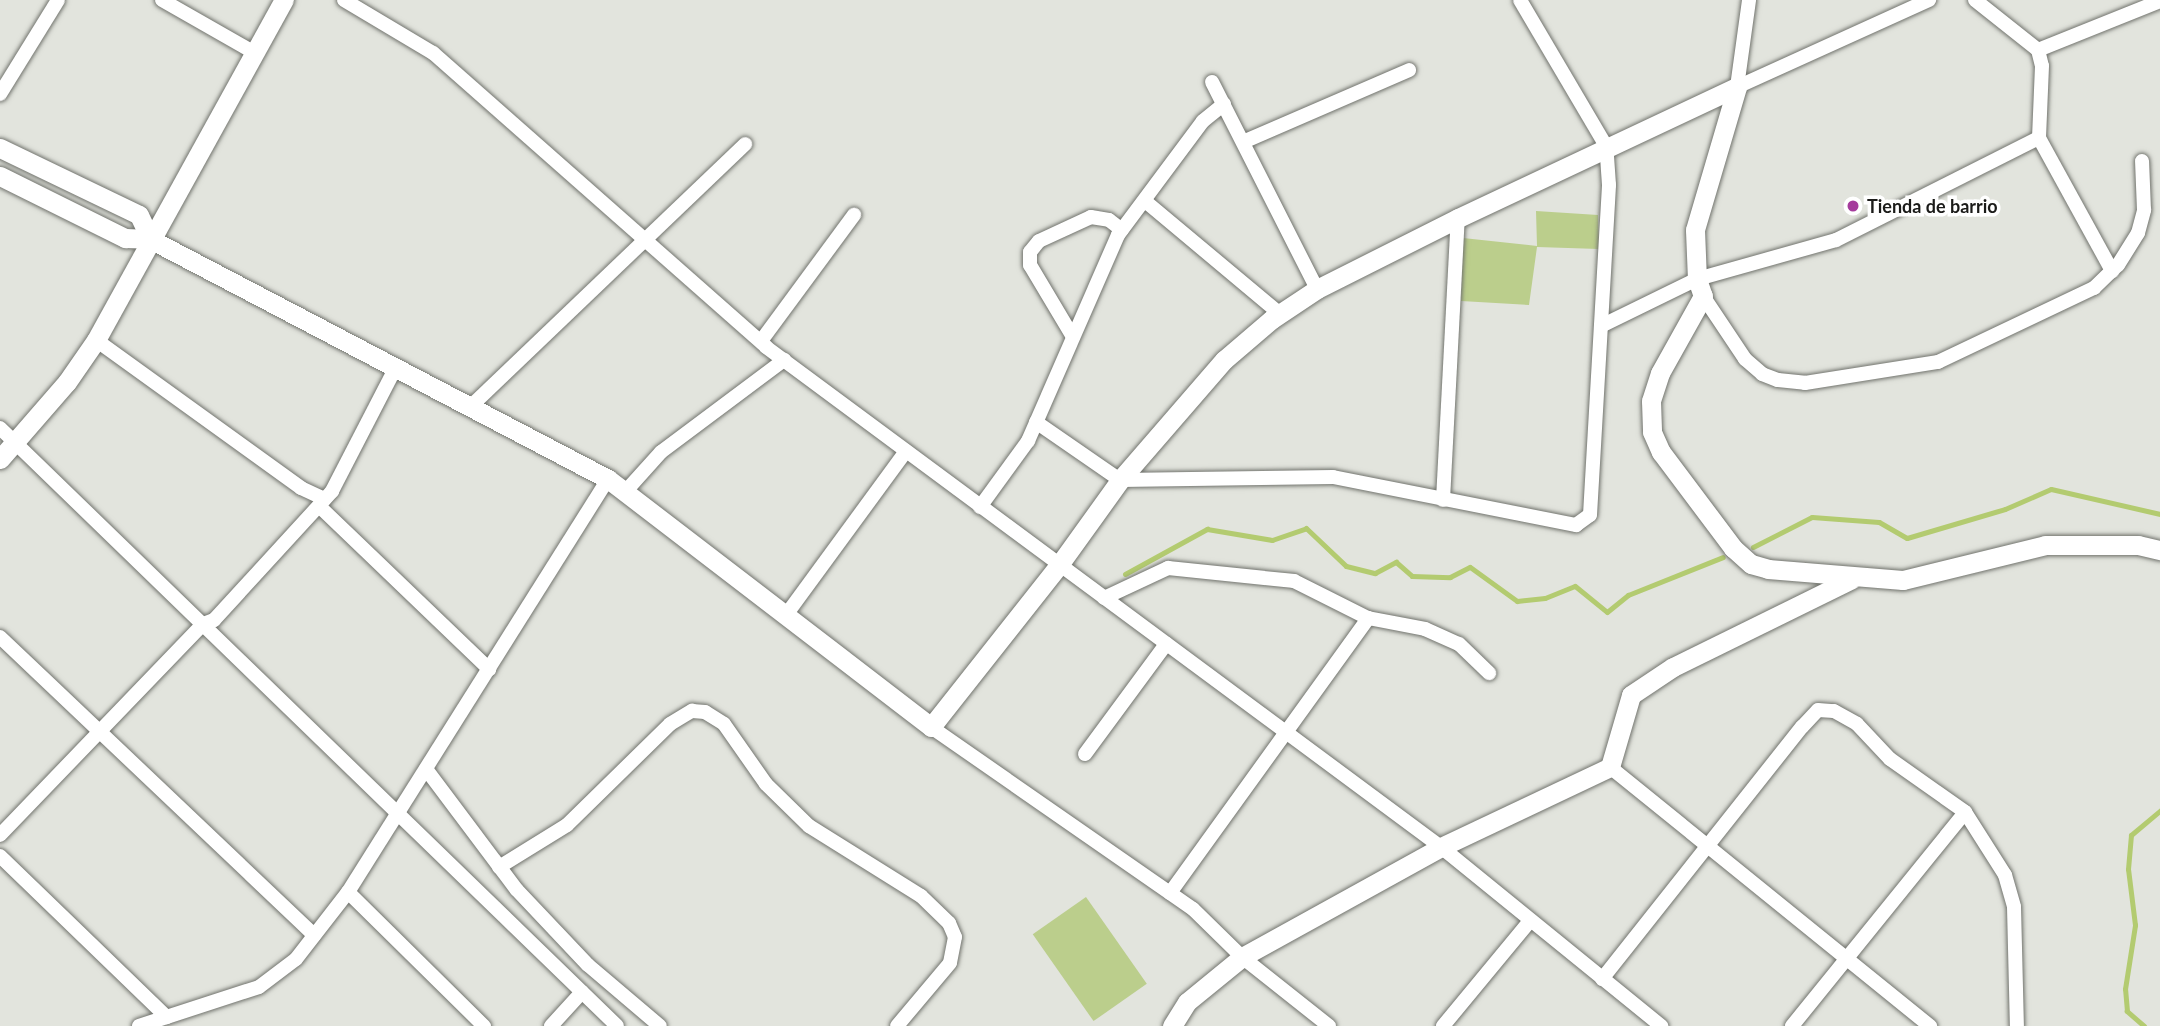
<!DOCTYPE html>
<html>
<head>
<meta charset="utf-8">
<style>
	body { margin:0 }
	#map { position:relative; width:2160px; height:1026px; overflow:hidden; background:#e2e4dd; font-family:Lato,sans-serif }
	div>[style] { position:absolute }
	.green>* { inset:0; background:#bbce8c; transform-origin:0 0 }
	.stream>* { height:5px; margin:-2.5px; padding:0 2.5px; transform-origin:2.5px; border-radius:2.5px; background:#b3cb70 }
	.roads { filter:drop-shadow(0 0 2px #71736d) drop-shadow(0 0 2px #71736d) }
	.street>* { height:14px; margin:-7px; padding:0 7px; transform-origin:7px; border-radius:7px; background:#fff }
	.secondary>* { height:19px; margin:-9.5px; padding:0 9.5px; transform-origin:9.5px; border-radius:9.5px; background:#fff }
	.dots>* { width:19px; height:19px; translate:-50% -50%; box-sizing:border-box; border:4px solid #fff; border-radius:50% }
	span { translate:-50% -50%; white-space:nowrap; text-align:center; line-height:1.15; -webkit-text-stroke:7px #fff; paint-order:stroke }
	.poi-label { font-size:18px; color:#1b1b19; font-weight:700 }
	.left { translate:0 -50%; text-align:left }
</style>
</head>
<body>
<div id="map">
	<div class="green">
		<i style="clip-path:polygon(1536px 211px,1598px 215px,1599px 249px,1537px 247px,1529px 305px,1461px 301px,1463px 238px,1537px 246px)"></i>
		<i style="left:1086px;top:897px;width:106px;height:65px;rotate:55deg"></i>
	</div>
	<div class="stream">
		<i style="left:1753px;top:547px;width:66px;rotate:-27deg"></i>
		<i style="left:1812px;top:517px;width:67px;rotate:4.3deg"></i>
		<i style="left:1879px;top:522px;width:32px;rotate:30deg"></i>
		<i style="left:1907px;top:538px;width:102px;rotate:-16.5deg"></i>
		<i style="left:2005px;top:509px;width:50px;rotate:-23.5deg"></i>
		<i style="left:2051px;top:489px;width:112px;rotate:12.9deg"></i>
		<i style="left:1125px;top:574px;width:94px;rotate:-28.8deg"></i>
		<i style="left:1207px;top:529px;width:66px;rotate:9.6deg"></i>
		<i style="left:1272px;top:540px;width:36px;rotate:-19deg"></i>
		<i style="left:1306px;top:528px;width:55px;rotate:43.5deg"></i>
		<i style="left:1346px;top:566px;width:30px;rotate:14deg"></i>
		<i style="left:1375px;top:573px;width:24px;rotate:-28deg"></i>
		<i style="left:1396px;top:562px;width:21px;rotate:41deg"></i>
		<i style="left:1412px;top:576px;width:38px;rotate:2deg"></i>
		<i style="left:1450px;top:577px;width:22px;rotate:-27deg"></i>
		<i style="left:1470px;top:567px;width:58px;rotate:35.9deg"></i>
		<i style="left:1517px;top:601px;width:28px;rotate:-6deg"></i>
		<i style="left:1545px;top:598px;width:32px;rotate:-22deg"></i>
		<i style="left:1575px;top:586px;width:41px;rotate:39.1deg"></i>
		<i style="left:1607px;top:612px;width:27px;rotate:-39deg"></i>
		<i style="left:1628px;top:595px;width:102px;rotate:-21.8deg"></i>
		<i style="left:2144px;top:1026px;width:23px;rotate:-139deg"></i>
		<i style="left:2127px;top:1011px;width:22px;rotate:-95deg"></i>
		<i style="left:2125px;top:989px;width:65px;rotate:-81.1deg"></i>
		<i style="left:2135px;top:925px;width:56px;rotate:-97.1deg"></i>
		<i style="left:2128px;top:869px;width:34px;rotate:-85deg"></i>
		<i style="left:2131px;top:835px;width:38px;rotate:-40deg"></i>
	</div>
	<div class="roads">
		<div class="street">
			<i style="left:162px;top:0;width:107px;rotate:29.7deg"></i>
			<i style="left:344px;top:0;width:104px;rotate:30.8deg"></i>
			<i style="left:433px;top:53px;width:444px;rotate:41.4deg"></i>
			<i style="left:766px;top:347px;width:840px;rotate:36.53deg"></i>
			<i style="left:1441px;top:847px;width:284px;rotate:39.1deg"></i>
			<i style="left:1975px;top:0;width:80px;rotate:38.4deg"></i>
			<i style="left:2038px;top:50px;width:16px;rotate:76deg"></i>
			<i style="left:2042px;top:66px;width:72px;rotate:92.4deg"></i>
			<i style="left:2039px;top:138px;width:152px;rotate:61.2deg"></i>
			<i style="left:2038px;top:50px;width:131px;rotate:-21.9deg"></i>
			<i style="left:1212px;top:82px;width:232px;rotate:63.1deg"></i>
			<i style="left:1737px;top:87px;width:211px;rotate:-24.4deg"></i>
			<i style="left:1737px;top:87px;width:88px;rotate:-82.1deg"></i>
			<i style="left:0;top:94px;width:110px;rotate:-58.3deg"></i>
			<i style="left:1243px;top:142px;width:181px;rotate:-23.4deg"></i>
			<i style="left:1145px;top:201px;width:176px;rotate:39.9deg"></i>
			<i style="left:1703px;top:296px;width:76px;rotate:56.3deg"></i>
			<i style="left:1745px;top:359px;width:23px;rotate:41deg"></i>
			<i style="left:1762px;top:374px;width:17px;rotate:21deg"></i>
			<i style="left:1778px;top:380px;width:27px;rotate:6deg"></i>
			<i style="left:1805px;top:383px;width:135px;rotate:-9deg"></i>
			<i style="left:1938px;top:362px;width:173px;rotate:-25.4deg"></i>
			<i style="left:2094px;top:288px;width:33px;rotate:-44deg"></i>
			<i style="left:2118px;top:265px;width:38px;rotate:-58deg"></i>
			<i style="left:2138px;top:233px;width:24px;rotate:-75deg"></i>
			<i style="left:2144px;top:210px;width:49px;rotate:-92.3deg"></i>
			<i style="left:1601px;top:326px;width:107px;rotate:-26.1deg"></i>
			<i style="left:1697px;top:279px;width:144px;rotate:-15.7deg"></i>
			<i style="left:1836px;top:240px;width:227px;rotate:-26.7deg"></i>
			<i style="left:1073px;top:337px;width:84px;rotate:-120.8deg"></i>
			<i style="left:1030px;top:265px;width:13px;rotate:-90deg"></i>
			<i style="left:1030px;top:252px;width:14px;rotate:-51deg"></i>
			<i style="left:1039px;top:241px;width:57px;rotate:-24.8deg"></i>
			<i style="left:1091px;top:217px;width:18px;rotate:9deg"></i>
			<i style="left:1109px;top:220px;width:16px;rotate:38deg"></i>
			<i style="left:96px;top:340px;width:253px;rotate:35.8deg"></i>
			<i style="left:301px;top:488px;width:26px;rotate:25deg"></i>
			<i style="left:761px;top:341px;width:157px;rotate:-53.6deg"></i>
			<i style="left:469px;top:408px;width:382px;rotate:-43.7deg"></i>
			<i style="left:1036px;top:422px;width:102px;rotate:34.6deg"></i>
			<i style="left:1120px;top:480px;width:213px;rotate:-0.8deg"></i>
			<i style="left:1333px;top:477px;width:248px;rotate:11.2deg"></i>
			<i style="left:1576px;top:525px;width:17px;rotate:-36deg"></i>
			<i style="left:1590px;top:515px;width:331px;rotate:-86.7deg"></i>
			<i style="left:1609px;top:185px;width:39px;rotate:-94deg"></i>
			<i style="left:1606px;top:146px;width:169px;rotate:-120.5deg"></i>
			<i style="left:0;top:428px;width:859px;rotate:44.1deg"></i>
			<i style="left:625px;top:492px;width:54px;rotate:-48deg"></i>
			<i style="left:661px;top:452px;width:154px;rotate:-36.8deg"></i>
			<i style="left:1443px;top:500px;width:282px;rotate:-87deg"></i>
			<i style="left:319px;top:506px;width:236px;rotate:43.8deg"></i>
			<i style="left:980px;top:507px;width:82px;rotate:-54deg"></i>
			<i style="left:1028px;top:441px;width:225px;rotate:-66.4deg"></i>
			<i style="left:1118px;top:235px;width:142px;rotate:-53.3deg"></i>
			<i style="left:1203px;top:121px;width:27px;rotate:-39deg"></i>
			<i style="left:1104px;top:598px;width:71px;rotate:-25.1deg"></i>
			<i style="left:1168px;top:568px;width:127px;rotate:5.9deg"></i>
			<i style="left:1294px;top:581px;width:83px;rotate:26.6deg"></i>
			<i style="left:1368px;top:618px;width:58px;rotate:10.9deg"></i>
			<i style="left:1425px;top:629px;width:37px;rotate:24deg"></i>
			<i style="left:1459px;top:644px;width:42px;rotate:44deg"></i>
			<i style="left:786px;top:615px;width:203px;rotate:-53.8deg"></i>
			<i style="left:0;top:637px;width:433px;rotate:43.5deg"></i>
			<i style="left:931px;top:727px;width:319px;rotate:34.8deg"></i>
			<i style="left:1193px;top:909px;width:69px;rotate:44.4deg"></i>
			<i style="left:1242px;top:957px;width:111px;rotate:38.4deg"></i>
			<i style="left:1085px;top:754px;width:137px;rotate:-53.6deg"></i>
			<i style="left:1610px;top:767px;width:412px;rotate:39deg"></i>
			<i style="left:426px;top:769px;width:151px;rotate:53.1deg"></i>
			<i style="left:517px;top:890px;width:103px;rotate:46.6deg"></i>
			<i style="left:588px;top:965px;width:94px;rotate:40.3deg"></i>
			<i style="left:0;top:835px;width:293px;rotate:-46.1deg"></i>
			<i style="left:203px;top:624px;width:12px;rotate:-20deg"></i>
			<i style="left:214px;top:620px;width:175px;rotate:-47.5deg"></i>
			<i style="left:332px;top:491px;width:137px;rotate:-62.7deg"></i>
			<i style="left:0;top:856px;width:232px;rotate:44deg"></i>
			<i style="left:499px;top:867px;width:80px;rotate:-31.7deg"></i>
			<i style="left:567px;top:825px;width:144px;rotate:-44.4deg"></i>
			<i style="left:670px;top:724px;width:26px;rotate:-31deg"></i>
			<i style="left:692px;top:711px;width:13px;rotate:4deg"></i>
			<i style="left:705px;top:712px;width:22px;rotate:32deg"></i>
			<i style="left:724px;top:724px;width:73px;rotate:55deg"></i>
			<i style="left:766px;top:784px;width:60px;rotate:44.3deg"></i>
			<i style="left:809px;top:826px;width:132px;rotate:32deg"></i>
			<i style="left:921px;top:896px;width:39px;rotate:44deg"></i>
			<i style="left:949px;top:923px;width:15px;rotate:67deg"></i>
			<i style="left:955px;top:937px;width:26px;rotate:101deg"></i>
			<i style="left:950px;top:963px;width:82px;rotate:130.1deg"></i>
			<i style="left:348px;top:892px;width:191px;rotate:44.6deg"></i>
			<i style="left:1170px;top:893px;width:339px;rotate:-54.2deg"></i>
			<i style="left:1602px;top:979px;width:322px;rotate:-51.6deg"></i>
			<i style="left:1802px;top:727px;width:23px;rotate:-47deg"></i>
			<i style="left:1818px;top:710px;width:16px;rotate:4deg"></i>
			<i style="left:1834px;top:711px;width:26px;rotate:29deg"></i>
			<i style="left:1857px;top:724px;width:48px;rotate:46.7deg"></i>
			<i style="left:1890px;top:759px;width:92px;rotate:35.2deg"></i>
			<i style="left:1965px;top:812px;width:75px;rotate:57.6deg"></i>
			<i style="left:2005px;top:875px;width:33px;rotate:74deg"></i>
			<i style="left:2014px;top:907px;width:119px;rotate:88.6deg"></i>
			<i style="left:139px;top:1026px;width:126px;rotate:-18deg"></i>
			<i style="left:259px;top:987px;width:46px;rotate:-37.1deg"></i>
			<i style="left:296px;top:959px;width:85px;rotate:-52.2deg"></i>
			<i style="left:348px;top:892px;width:488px;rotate:-57.8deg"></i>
			<i style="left:551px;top:1026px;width:46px;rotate:-47.6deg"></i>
			<i style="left:1443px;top:1026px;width:135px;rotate:-50.4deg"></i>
			<i style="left:1792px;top:1026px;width:275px;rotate:-51deg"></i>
		</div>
		<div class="secondary">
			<i style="left:1737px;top:87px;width:149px;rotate:106.4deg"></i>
			<i style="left:1695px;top:230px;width:49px;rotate:87.7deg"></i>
			<i style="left:1697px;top:279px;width:18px;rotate:71deg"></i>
			<i style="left:1703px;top:296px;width:88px;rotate:119.2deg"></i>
			<i style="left:1660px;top:373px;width:29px;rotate:108deg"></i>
			<i style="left:1651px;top:401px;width:31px;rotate:88deg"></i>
			<i style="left:1652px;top:432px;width:22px;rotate:66deg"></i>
			<i style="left:1661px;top:452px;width:120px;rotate:53.1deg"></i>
			<i style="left:1733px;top:548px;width:24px;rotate:42deg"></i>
			<i style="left:1751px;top:564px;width:18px;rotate:16deg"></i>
			<i style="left:1768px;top:569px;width:135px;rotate:4.7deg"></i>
			<i style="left:1903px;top:580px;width:146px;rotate:-13.8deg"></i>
			<i style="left:2045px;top:545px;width:93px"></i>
			<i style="left:2138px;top:545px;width:23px;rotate:13deg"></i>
			<i style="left:0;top:148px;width:154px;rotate:25.7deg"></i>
			<i style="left:139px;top:215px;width:26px;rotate:65deg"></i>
			<i style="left:0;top:176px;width:140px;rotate:26.4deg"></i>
			<i style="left:125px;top:238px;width:25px;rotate:2deg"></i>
			<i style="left:150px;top:239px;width:517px;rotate:27.66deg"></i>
			<i style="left:608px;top:479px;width:407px;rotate:37.5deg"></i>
			<i style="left:931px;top:727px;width:206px;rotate:-51.7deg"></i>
			<i style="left:1059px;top:565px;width:105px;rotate:-54.3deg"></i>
			<i style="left:1120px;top:480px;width:159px;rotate:-49.1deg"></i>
			<i style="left:1224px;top:360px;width:63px;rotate:-40.5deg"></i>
			<i style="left:1272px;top:319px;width:54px;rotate:-33.7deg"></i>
			<i style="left:1317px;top:289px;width:158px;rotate:-26.7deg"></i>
			<i style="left:1458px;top:218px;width:308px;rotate:-25.2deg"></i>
			<i style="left:0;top:459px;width:102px;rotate:-49deg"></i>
			<i style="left:67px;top:382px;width:51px;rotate:-55.4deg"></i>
			<i style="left:96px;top:340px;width:389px;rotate:-61.1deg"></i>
			<i style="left:1172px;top:1026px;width:28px;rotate:-58deg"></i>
			<i style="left:1187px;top:1002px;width:71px;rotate:-39.3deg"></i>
			<i style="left:1242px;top:957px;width:227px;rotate:-28.9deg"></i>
			<i style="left:1441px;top:847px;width:187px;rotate:-25.3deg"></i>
			<i style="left:1610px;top:767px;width:75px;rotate:-73.7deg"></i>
			<i style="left:1631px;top:695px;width:50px;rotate:-33.7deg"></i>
			<i style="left:1673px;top:667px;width:199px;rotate:-26.2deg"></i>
		</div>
	</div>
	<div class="dots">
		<i style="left:1853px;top:206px;background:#a53b9c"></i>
	</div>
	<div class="poi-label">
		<span class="left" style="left:1867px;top:206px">Tienda de barrio</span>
	</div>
</div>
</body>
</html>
